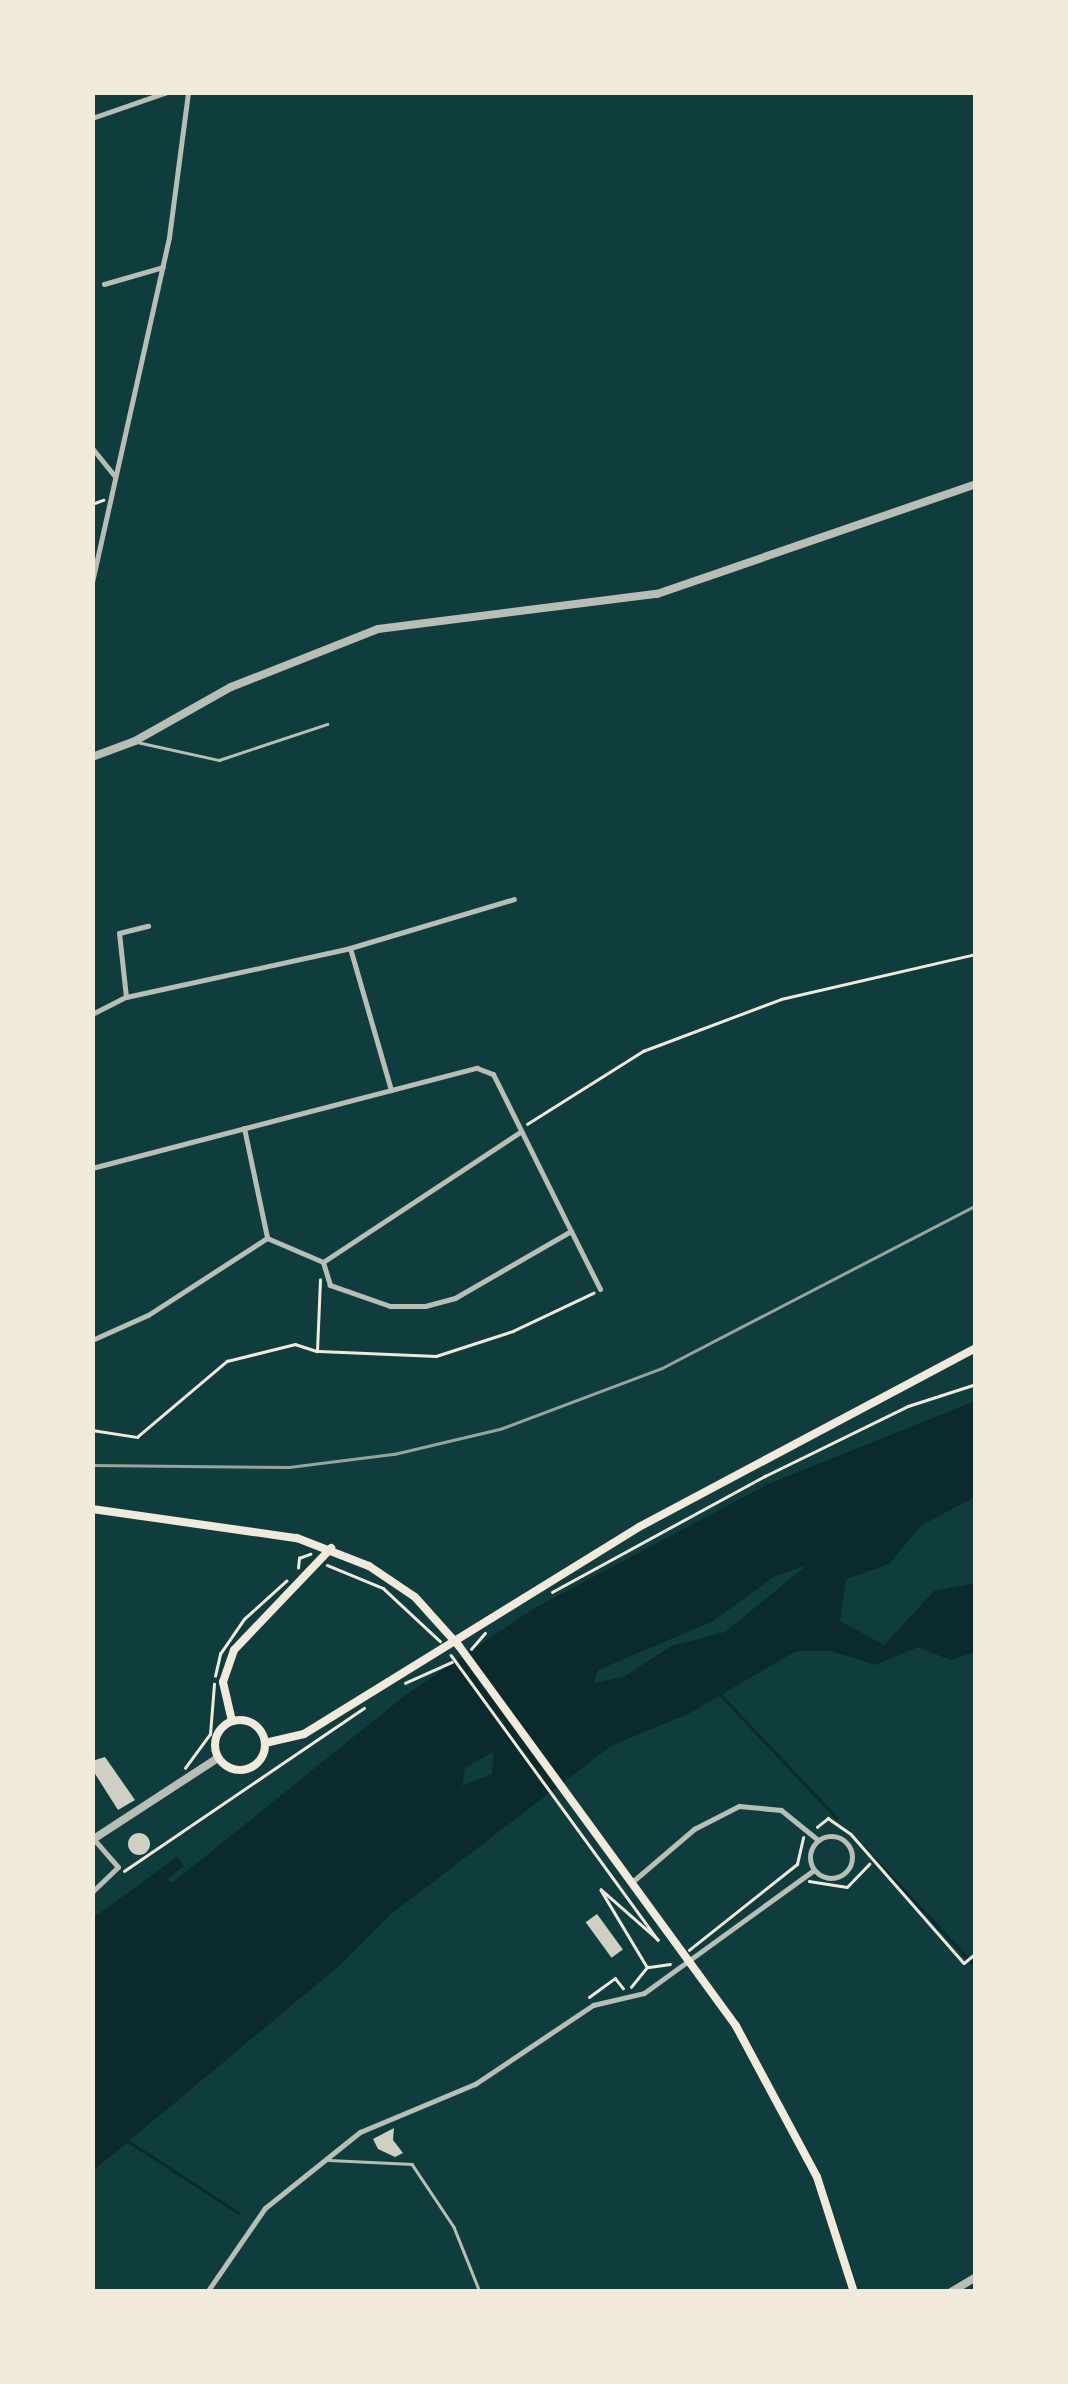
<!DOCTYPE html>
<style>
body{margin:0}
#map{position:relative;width:1068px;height:2384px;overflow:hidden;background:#0f3d3e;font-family:"PT Sans Narrow",sans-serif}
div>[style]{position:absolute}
.water>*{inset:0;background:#0a2a2b}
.stream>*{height:2.5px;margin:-1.25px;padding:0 1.25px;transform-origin:1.25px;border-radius:1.25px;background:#0a2a2b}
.building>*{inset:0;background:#cfcfc3;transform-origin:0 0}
.round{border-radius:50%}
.path>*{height:2.5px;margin:-1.25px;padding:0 1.25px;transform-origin:1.25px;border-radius:1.25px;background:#f1e9da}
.service>*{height:2.5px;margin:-1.25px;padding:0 1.25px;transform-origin:1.25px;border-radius:1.25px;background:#b8beb3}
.minor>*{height:5px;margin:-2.5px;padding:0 2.5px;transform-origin:2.5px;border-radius:2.5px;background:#b8beb3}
.minor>.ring{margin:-2.5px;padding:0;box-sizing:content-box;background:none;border:5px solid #b8beb3;border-radius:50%}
.tertiary>*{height:8px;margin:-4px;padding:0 4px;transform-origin:4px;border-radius:4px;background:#b8beb3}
.secondary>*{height:8px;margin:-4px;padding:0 4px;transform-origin:4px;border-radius:4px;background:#f1e9da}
.secondary>.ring{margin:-4px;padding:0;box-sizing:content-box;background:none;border:8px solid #f1e9da;border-radius:50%}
.rail>*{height:2.5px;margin:-1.25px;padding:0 1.25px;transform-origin:1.25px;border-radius:1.25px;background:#97a49c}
span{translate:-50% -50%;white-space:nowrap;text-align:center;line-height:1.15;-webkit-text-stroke:9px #f1e9da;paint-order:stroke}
.frame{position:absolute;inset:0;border:95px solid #f1e9da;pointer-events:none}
</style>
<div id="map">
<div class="water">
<i style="clip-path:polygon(evenodd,975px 1401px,975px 1497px,922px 1525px,889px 1564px,846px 1579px,840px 1621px,884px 1645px,934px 1591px,975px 1583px,975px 1652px,950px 1660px,918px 1647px,875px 1665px,831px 1651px,796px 1651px,690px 1713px,611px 1746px,391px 1914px,340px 1965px,93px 2171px,93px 1918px,177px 1857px,184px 1866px,167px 1879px,172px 1883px,407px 1694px,533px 1609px,768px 1484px,975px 1401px,807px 1565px,725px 1632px,671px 1646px,624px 1677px,594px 1683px,598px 1670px,713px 1621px,775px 1576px,807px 1565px,975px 1401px,494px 1751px,492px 1774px,462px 1786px,465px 1768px,494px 1751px)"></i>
</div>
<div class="stream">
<i style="left:721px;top:1695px;width:169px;rotate:46.7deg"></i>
<i style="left:863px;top:1846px;width:151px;rotate:46.9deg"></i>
<i style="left:971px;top:1961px;width:8px;rotate:50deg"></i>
<i style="left:128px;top:2141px;width:132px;rotate:33deg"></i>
</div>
<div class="building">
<i style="clip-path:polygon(105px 1757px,135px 1800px,118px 1810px,92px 1769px,92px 1761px)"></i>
<i class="round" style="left:128px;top:1833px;width:22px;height:22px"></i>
<i style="left:597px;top:1914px;width:44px;height:14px;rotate:54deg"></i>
<i style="clip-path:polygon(394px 2128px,393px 2140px,403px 2153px,395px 2157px,378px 2149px,373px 2139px)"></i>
</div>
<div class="path">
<i style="left:92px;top:504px;width:12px;rotate:-20deg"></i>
<i style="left:527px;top:1124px;width:137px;rotate:-32.2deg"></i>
<i style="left:643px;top:1051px;width:147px;rotate:-20.6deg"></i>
<i style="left:781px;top:999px;width:200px;rotate:-13deg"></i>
<i style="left:319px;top:1351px;width:117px;rotate:2.4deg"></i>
<i style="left:436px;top:1356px;width:81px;rotate:-18deg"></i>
<i style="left:513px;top:1331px;width:89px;rotate:-25.4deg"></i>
<i style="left:92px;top:1430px;width:46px;rotate:8.8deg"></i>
<i style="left:137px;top:1437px;width:118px;rotate:-40.2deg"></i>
<i style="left:227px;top:1361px;width:70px;rotate:-14deg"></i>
<i style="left:295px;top:1344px;width:23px;rotate:18deg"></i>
<i style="left:317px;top:1351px;width:71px;rotate:-87.6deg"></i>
<i style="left:327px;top:1565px;width:61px;rotate:22.3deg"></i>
<i style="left:383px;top:1588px;width:78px;rotate:42.9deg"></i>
<i style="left:298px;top:1568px;width:10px;rotate:-84deg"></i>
<i style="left:299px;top:1558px;width:12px;rotate:-20deg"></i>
<i style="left:552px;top:1592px;width:243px;rotate:-28.6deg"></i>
<i style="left:765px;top:1476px;width:159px;rotate:-26.1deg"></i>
<i style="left:908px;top:1406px;width:71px;rotate:-17.9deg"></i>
<i style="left:471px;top:1649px;width:21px;rotate:-49deg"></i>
<i style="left:451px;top:1655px;width:352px;rotate:54deg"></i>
<i style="left:658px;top:1940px;width:76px;rotate:-138.7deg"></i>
<i style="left:601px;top:1890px;width:90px;rotate:59.1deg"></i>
<i style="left:215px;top:1676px;width:23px;rotate:-77deg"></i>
<i style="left:220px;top:1654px;width:42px;rotate:-55.6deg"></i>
<i style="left:244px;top:1619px;width:57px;rotate:-42.1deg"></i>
<i style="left:405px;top:1683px;width:51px;rotate:-24.1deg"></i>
<i style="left:185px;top:1768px;width:42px;rotate:-53.7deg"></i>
<i style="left:210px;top:1734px;width:50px;rotate:-85.4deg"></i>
<i style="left:817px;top:1827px;width:14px;rotate:-39deg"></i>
<i style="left:828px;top:1818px;width:28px;rotate:35deg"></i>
<i style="left:851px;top:1834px;width:171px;rotate:48.8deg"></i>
<i style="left:964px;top:1963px;width:16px;rotate:-40deg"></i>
<i style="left:124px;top:1871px;width:290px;rotate:-34.2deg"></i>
<i style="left:809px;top:1881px;width:38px;rotate:9deg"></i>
<i style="left:847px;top:1887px;width:32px;rotate:-46deg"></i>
<i style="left:689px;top:1950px;width:138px;rotate:-38.5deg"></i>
<i style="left:797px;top:1864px;width:27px;rotate:-77deg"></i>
<i style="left:649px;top:1967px;width:21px;rotate:-8deg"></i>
<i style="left:631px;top:1987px;width:26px;rotate:-51deg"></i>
<i style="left:589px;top:1997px;width:32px;rotate:-36deg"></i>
<i style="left:615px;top:1978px;width:13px;rotate:51deg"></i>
</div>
<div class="service">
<i style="left:137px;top:742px;width:84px;rotate:12.4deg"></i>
<i style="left:219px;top:760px;width:114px;rotate:-18.4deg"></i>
<i style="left:329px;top:2160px;width:83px;rotate:2.8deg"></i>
<i style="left:412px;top:2164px;width:76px;rotate:56.3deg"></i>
<i style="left:454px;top:2227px;width:70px;rotate:68.2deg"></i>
</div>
<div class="minor">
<i style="left:92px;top:118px;width:79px;rotate:-19.1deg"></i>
<i style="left:104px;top:284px;width:61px;rotate:-16.1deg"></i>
<i style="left:92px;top:448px;width:36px;rotate:51deg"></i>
<i style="left:92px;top:582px;width:353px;rotate:-77.4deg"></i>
<i style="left:169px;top:237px;width:146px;rotate:-82.5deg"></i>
<i style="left:350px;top:948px;width:148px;rotate:73.9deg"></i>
<i style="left:126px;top:997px;width:64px;rotate:-96.2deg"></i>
<i style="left:119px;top:933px;width:30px;rotate:-14deg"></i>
<i style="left:92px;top:1014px;width:38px;rotate:-27deg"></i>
<i style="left:126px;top:997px;width:229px;rotate:-12.3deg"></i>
<i style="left:350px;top:948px;width:171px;rotate:-16.6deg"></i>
<i style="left:244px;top:1128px;width:111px;rotate:78.1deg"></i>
<i style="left:92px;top:1168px;width:398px;rotate:-14.6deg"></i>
<i style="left:477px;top:1068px;width:17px;rotate:21deg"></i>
<i style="left:493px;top:1074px;width:175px;rotate:63.6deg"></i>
<i style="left:571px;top:1231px;width:134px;rotate:150deg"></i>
<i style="left:455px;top:1298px;width:31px;rotate:165deg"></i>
<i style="left:425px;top:1306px;width:35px;rotate:180deg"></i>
<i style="left:390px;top:1306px;width:64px;rotate:-160.7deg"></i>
<i style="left:330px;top:1285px;width:24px;rotate:-107deg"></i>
<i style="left:571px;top:1231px;width:65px;rotate:63.4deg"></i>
<i style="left:323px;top:1262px;width:235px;rotate:-33.4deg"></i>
<i style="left:92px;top:1340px;width:61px;rotate:-24.1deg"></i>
<i style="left:148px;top:1315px;width:142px;rotate:-32.9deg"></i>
<i style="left:267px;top:1238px;width:61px;rotate:23.2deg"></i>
<i class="ring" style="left:810px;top:1836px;width:37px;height:37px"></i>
<i style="left:632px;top:1882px;width:82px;rotate:-40.5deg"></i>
<i style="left:694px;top:1829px;width:51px;rotate:-27.1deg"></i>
<i style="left:739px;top:1806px;width:42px;rotate:5.4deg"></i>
<i style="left:781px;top:1810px;width:48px;rotate:39deg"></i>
<i style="left:92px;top:1892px;width:36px;rotate:-44deg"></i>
<i style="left:118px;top:1867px;width:37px;rotate:-131deg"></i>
<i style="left:207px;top:2292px;width:102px;rotate:-55.4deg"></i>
<i style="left:265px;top:2208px;width:122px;rotate:-38.7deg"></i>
<i style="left:360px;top:2132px;width:125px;rotate:-22.7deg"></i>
<i style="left:475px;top:2084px;width:142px;rotate:-33.8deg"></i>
<i style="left:593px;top:2005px;width:52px;rotate:-13.2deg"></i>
<i style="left:644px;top:1993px;width:210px;rotate:-35.9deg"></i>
</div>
<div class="tertiary">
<i style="left:92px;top:757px;width:46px;rotate:-20.4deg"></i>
<i style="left:135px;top:741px;width:110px;rotate:-29.4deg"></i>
<i style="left:231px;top:687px;width:158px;rotate:-21.5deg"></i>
<i style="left:378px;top:629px;width:281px;rotate:-7.2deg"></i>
<i style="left:657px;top:594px;width:337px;rotate:-19deg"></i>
<i style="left:92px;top:1840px;width:150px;rotate:-33.1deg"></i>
<i style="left:951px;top:2292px;width:29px;rotate:-31deg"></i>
</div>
<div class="secondary">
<i style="left:92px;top:1509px;width:207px;rotate:8.1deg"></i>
<i style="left:297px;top:1538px;width:77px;rotate:21.3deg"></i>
<i style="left:369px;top:1566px;width:55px;rotate:34deg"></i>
<i style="left:415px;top:1597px;width:66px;rotate:48.1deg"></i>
<i style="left:459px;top:1646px;width:470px;rotate:53.9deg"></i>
<i style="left:736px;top:2026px;width:171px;rotate:61.8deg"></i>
<i style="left:817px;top:2177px;width:121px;rotate:72.2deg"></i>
<i class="ring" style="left:215px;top:1720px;width:42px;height:42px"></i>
<i style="left:232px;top:1721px;width:40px;rotate:-103deg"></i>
<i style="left:223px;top:1682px;width:34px;rotate:-71deg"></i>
<i style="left:234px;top:1650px;width:141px;rotate:-46.4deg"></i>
<i style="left:265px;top:1743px;width:40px;rotate:-13deg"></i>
<i style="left:304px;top:1734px;width:394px;rotate:-31.7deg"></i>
<i style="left:639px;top:1527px;width:382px;rotate:-28deg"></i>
</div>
<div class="rail">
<i style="left:92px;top:1465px;width:197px;rotate:0.6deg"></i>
<i style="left:289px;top:1467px;width:106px;rotate:-7.1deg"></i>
<i style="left:394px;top:1454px;width:109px;rotate:-13.3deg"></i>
<i style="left:500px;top:1429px;width:173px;rotate:-20.6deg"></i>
<i style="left:662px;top:1368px;width:354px;rotate:-27.4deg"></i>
</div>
<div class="frame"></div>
</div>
